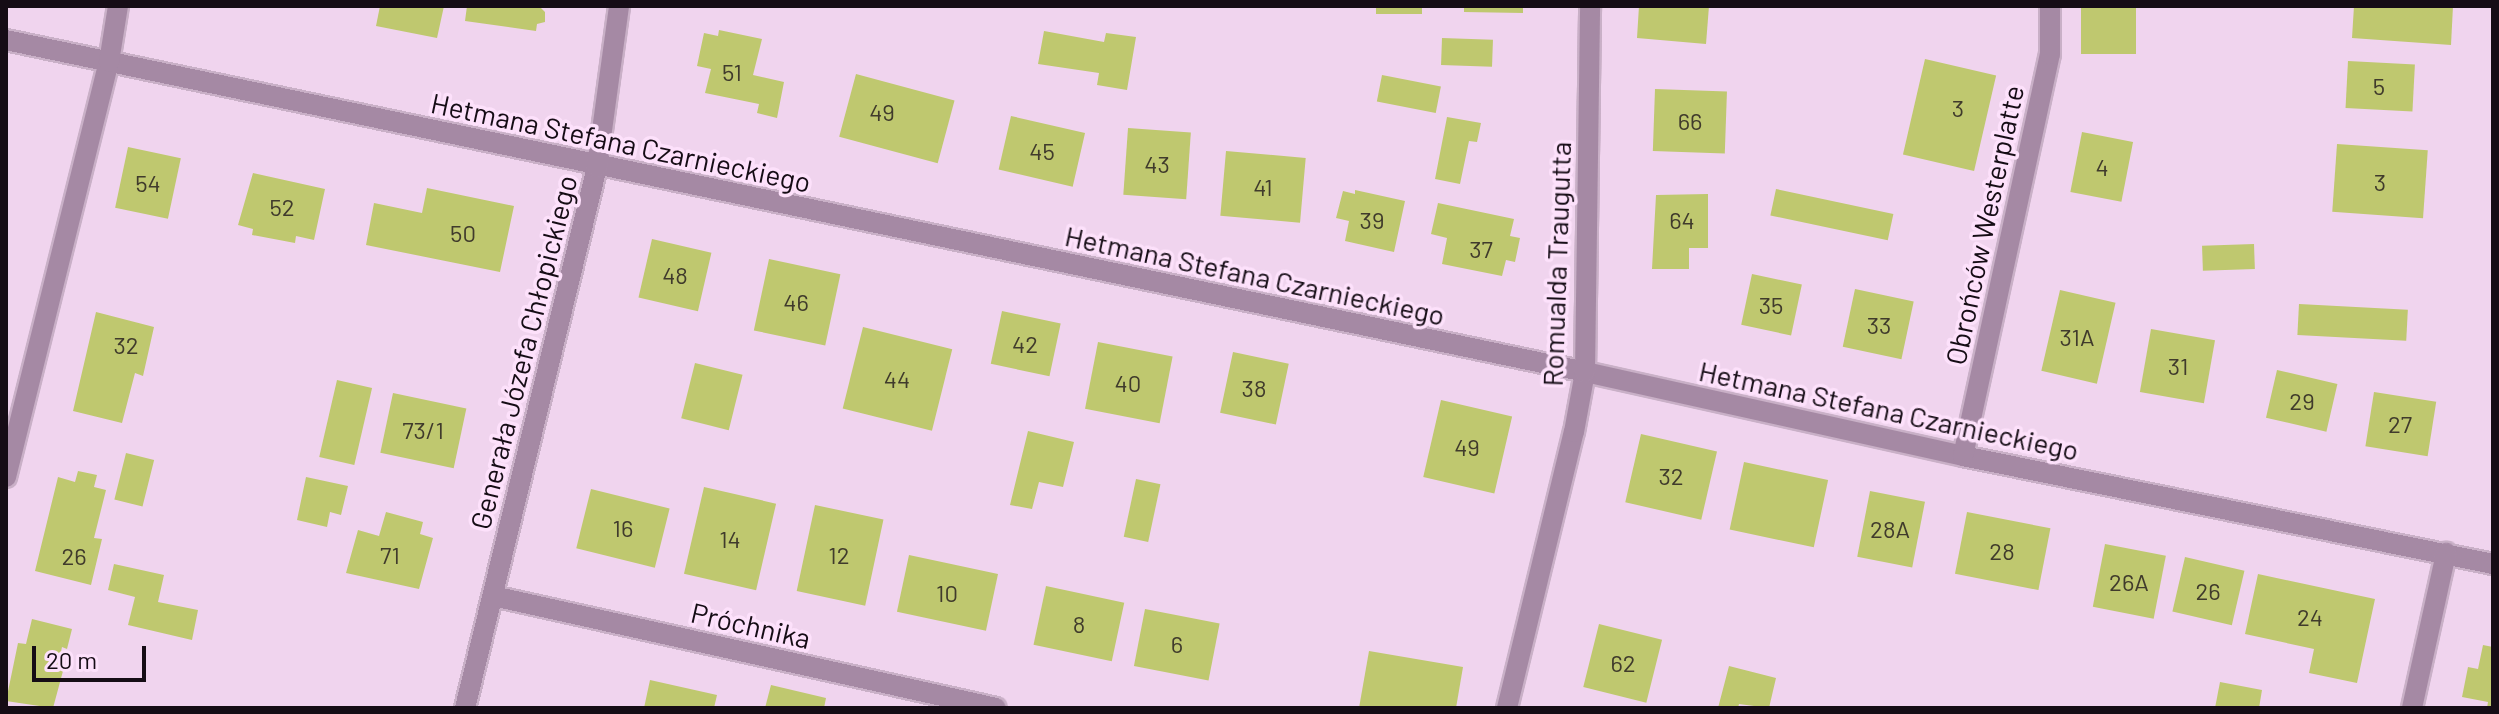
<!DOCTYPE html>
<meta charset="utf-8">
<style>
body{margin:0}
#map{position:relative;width:2499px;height:714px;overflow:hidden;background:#f0d4ee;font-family:Barlow,sans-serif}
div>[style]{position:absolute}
.building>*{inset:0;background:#bfc86f;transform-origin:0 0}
.roads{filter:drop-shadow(2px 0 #c9b0c7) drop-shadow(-2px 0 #c9b0c7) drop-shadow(0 2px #c9b0c7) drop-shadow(0 -2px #c9b0c7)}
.minor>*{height:20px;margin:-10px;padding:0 10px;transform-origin:10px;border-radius:10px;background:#a589a4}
span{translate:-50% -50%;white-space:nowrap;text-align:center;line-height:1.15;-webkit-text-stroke:7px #fde1fb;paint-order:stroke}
.number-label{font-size:24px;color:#403b2c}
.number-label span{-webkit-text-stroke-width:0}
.street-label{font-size:28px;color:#150c15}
.frame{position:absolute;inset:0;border:8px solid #150c15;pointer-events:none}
.scale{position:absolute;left:32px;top:646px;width:114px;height:36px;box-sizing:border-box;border:4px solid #150c15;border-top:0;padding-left:10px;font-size:24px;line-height:28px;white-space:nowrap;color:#150c15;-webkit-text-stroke:6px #fde1fb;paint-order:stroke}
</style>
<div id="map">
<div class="building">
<i style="clip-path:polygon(380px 6px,444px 6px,437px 38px,376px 26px)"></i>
<i style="clip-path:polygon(467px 6px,539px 6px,545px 12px,545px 22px,537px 24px,536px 31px,465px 21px)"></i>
<i style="left:1376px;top:6px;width:46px;height:8px"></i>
<i style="clip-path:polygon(1464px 6px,1523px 6px,1523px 13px,1464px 12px)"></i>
<i style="clip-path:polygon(1639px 6px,1709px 6px,1706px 44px,1637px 38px)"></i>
<i style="left:2081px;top:6px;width:55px;height:48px"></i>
<i style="clip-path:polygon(2354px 6px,2453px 6px,2451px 45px,2352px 38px)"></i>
<i style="clip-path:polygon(719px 30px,762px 39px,753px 75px,784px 82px,777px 118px,757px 113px,759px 104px,705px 93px,711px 69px,697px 66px,704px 33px,718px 36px)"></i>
<i style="clip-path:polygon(1044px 31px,1104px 42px,1106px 33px,1136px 37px,1127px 90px,1097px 85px,1099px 73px,1038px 64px)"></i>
<i style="left:1442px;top:38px;width:51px;height:27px;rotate:2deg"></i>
<i style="left:1925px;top:59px;width:73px;height:98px;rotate:13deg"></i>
<i style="left:2348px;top:61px;width:67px;height:47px;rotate:3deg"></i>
<i style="left:856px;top:74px;width:102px;height:65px;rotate:15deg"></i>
<i style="left:1382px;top:75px;width:60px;height:27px;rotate:11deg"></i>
<i style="left:1655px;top:89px;width:72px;height:62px;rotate:2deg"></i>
<i style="left:1011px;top:116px;width:76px;height:55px;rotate:13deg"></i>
<i style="clip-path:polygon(1447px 117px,1481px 123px,1477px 142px,1469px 141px,1460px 184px,1435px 179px)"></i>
<i style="left:1128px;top:128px;width:63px;height:67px;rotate:4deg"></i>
<i style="left:2082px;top:132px;width:52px;height:61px;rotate:11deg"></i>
<i style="left:2337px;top:144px;width:91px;height:68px;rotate:4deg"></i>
<i style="left:128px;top:147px;width:54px;height:62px;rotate:12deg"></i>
<i style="left:1226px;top:151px;width:80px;height:65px;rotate:5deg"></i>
<i style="clip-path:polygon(253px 173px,325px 189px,314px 240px,296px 236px,295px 243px,252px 235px,253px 229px,238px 225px)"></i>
<i style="clip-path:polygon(427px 188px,514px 206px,500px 272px,366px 245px,374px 203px,422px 213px)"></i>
<i style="left:1776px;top:189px;width:120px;height:27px;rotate:12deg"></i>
<i style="clip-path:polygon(1355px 190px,1405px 201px,1394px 252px,1345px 241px,1349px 221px,1336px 218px,1343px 191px,1355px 194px)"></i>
<i style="clip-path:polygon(1708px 194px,1708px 248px,1689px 248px,1689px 269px,1652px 269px,1656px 195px)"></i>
<i style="clip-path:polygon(1438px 203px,1514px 219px,1510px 236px,1520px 238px,1515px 262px,1506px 260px,1502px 276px,1442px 264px,1447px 238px,1431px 234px)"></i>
<i style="left:652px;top:239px;width:61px;height:60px;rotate:13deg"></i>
<i style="left:2254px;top:244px;width:25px;height:52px;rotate:88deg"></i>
<i style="left:769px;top:259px;width:73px;height:73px;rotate:12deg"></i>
<i style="left:1752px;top:274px;width:51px;height:52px;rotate:12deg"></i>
<i style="left:1855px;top:289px;width:60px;height:59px;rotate:12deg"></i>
<i style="left:2060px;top:290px;width:57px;height:83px;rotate:13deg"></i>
<i style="left:2299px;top:304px;width:109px;height:31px;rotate:3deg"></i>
<i style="left:1002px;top:311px;width:60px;height:54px;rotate:12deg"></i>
<i style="clip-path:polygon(96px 312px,154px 327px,143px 376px,135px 373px,122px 423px,73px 411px)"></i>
<i style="left:863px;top:327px;width:92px;height:84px;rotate:14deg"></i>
<i style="left:2151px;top:329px;width:65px;height:64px;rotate:10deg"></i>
<i style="left:1098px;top:342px;width:76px;height:68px;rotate:11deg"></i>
<i style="left:1233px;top:352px;width:57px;height:62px;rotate:12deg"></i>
<i style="left:695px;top:363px;width:49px;height:57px;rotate:14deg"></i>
<i style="left:2277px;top:370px;width:62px;height:49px;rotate:13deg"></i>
<i style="left:337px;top:380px;width:36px;height:79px;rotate:13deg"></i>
<i style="left:2374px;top:392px;width:63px;height:55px;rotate:9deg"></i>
<i style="left:393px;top:393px;width:75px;height:61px;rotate:12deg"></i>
<i style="left:1441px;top:400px;width:73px;height:79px;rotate:13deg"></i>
<i style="clip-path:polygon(1028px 431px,1074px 442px,1063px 487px,1039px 482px,1032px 509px,1010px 505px)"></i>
<i style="left:1641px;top:434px;width:78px;height:70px;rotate:13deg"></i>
<i style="left:126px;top:453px;width:29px;height:48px;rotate:14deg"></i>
<i style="left:1744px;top:462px;width:86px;height:69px;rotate:12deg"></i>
<i style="clip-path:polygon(78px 471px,97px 475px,94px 487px,106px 490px,94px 538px,102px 539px,91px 585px,35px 571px,58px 477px,75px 482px)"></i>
<i style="clip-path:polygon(306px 477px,348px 486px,341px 515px,330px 512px,327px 527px,297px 520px)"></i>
<i style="left:1136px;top:479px;width:25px;height:59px;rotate:12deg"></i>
<i style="left:704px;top:487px;width:74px;height:89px;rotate:13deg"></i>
<i style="left:591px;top:489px;width:81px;height:61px;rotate:14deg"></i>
<i style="left:1870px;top:491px;width:56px;height:67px;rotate:11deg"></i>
<i style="left:815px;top:505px;width:70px;height:88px;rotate:12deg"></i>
<i style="clip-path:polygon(386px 512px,423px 522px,420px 534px,433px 538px,419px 589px,346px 573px,358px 530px,379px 536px)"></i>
<i style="left:1967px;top:512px;width:85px;height:63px;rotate:11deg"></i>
<i style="left:2105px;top:544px;width:62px;height:64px;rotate:11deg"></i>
<i style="left:909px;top:555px;width:91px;height:58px;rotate:12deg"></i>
<i style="left:2185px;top:557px;width:61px;height:56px;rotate:13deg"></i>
<i style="clip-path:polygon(114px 564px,164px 575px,158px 602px,198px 610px,192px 640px,128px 625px,135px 597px,108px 590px)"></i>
<i style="clip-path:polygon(2258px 574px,2375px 599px,2357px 683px,2309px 673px,2314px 649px,2245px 634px)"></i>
<i style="left:1046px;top:586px;width:80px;height:60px;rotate:12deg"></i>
<i style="left:1145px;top:609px;width:76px;height:58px;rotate:11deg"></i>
<i style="clip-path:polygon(32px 619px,72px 629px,67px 649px,62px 647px,57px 670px,63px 671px,53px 708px,6px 701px,18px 643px,26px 644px)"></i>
<i style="left:1599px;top:624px;width:65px;height:65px;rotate:14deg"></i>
<i style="clip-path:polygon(2483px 645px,2493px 647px,2493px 708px,2487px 708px,2488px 702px,2462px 697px,2468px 667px,2478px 669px)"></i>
<i style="clip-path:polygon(1369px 651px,1463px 667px,1456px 708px,1359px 708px)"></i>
<i style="clip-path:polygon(1729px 666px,1776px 678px,1769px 708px,1739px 704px,1738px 708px,1718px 708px)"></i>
<i style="clip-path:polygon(650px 680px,717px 695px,714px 708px,644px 708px)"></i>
<i style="clip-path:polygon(2220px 682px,2262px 690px,2259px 708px,2215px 708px)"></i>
<i style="clip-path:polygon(771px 685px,826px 698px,824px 708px,765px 708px)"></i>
</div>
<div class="roads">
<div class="minor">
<i style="left:6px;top:40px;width:1614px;rotate:11.87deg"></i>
<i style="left:1585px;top:372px;width:387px;rotate:12.5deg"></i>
<i style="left:1963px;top:456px;width:541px;rotate:11.52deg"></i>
<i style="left:1963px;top:456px;width:411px;rotate:-77.8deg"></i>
<i style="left:2050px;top:54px;width:48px;rotate:-90deg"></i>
<i style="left:6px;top:477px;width:428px;rotate:-76.1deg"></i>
<i style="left:109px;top:62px;width:57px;rotate:-80.9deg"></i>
<i style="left:493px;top:596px;width:515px;rotate:12.55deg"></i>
<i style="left:465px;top:708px;width:557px;rotate:-76.29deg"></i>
<i style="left:597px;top:167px;width:162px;rotate:-82.2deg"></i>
<i style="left:1507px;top:708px;width:284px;rotate:-76.4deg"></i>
<i style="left:1574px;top:432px;width:61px;rotate:-79.6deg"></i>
<i style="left:1585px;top:372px;width:366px;rotate:-89.2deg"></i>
<i style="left:2412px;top:708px;width:159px;rotate:-77.6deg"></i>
</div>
</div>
<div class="number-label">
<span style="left:732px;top:72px">51</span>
<span style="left:2379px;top:86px">5</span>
<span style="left:1958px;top:108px">3</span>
<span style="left:882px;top:112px">49</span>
<span style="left:1690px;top:121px">66</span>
<span style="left:1042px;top:151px">45</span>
<span style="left:1157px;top:164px">43</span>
<span style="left:2102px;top:167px">4</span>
<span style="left:2380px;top:182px">3</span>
<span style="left:148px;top:183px">54</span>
<span style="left:1263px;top:187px">41</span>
<span style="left:282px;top:207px">52</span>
<span style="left:1372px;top:220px">39</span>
<span style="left:1682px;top:220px">64</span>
<span style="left:463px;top:233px">50</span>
<span style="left:1481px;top:249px">37</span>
<span style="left:675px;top:275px">48</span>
<span style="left:796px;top:302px">46</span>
<span style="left:1771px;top:305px">35</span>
<span style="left:1879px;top:325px">33</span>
<span style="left:2077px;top:337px">31A</span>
<span style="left:1025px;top:344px">42</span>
<span style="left:126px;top:345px">32</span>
<span style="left:2178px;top:366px">31</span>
<span style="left:897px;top:379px">44</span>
<span style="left:1128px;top:383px">40</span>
<span style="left:1254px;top:388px">38</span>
<span style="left:2302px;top:401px">29</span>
<span style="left:2400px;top:424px">27</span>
<span style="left:423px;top:430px">73/1</span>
<span style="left:1467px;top:447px">49</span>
<span style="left:1671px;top:476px">32</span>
<span style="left:623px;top:528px">16</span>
<span style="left:1890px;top:529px">28A</span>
<span style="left:730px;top:539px">14</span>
<span style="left:2002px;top:551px">28</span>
<span style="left:390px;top:555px">71</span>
<span style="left:839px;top:555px">12</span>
<span style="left:74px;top:556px">26</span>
<span style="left:2129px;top:582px">26A</span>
<span style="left:2208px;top:591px">26</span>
<span style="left:947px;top:593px">10</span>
<span style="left:2310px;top:617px">24</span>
<span style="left:1079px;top:624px">8</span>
<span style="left:1177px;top:644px">6</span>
<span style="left:1623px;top:663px">62</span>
</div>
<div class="street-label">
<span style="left:621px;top:142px;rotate:12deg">Hetmana Stefana Czarnieckiego</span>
<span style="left:1984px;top:225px;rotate:-78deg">Obrońców Westerplatte</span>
<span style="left:1556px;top:264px;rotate:-88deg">Romualda Traugutta</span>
<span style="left:1255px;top:275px;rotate:12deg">Hetmana Stefana Czarnieckiego</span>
<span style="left:523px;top:352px;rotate:-76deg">Generała Józefa Chłopickiego</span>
<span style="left:1889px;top:410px;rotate:12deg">Hetmana Stefana Czarnieckiego</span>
<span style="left:751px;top:625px;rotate:13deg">Próchnika</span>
</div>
<div class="frame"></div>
<div class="scale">20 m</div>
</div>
